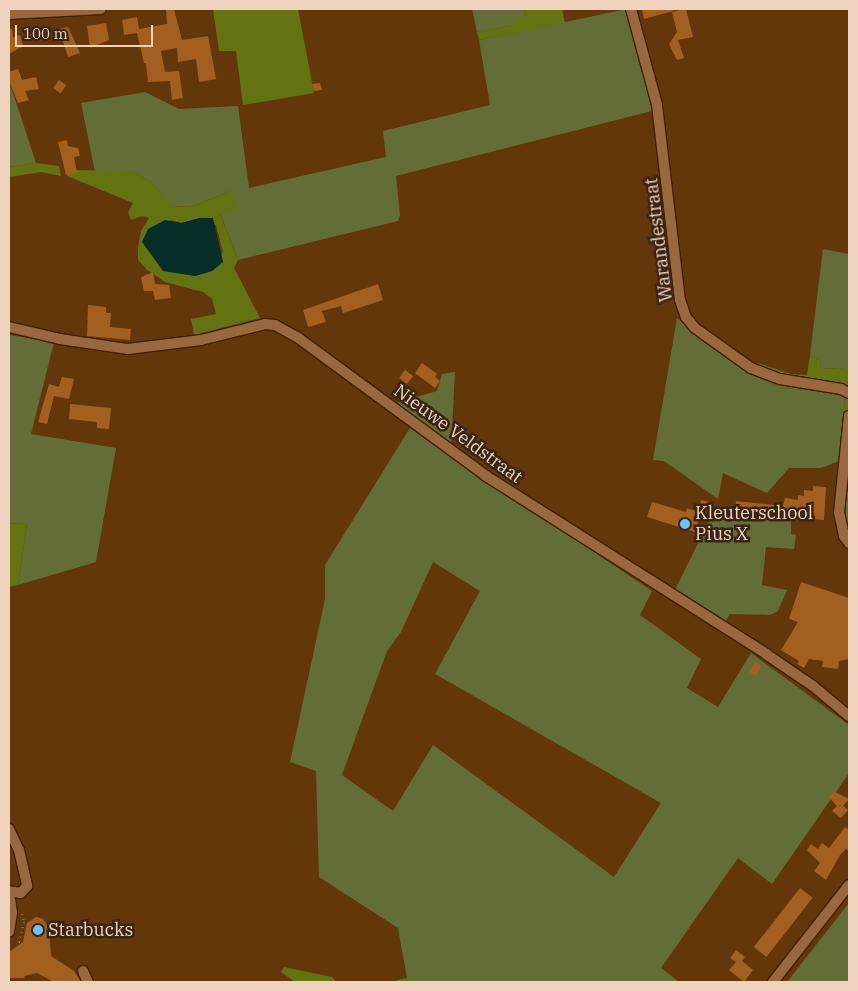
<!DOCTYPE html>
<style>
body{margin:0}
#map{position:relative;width:858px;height:991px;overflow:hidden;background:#64370a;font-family:"IBM Plex Serif",serif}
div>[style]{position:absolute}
.green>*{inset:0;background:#636e36}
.forest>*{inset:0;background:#647312}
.water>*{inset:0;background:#042e27}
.building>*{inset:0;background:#a35f1f;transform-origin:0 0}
.path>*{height:2px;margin-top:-1px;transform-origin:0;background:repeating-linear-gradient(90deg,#956e49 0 1px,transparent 0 5px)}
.roads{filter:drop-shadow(1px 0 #422000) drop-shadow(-1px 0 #422000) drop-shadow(0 1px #422000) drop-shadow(0 -1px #422000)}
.minor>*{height:10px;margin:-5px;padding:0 5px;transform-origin:5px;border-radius:5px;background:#99683f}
.dots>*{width:14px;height:14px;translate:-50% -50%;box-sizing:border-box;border:2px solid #3a2514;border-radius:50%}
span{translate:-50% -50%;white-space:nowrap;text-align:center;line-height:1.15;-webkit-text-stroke:5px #3a2514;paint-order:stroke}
.street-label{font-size:18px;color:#efd3be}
.poi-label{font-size:18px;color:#efd3be}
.left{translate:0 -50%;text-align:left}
.frame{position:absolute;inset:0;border:10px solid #efd3be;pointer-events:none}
.scale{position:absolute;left:15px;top:25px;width:138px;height:22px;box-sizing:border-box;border:2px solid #efd3be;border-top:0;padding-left:6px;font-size:15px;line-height:18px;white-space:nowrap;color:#efd3be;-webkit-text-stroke:4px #3a2514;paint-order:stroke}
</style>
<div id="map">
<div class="green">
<i style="clip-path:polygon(472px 9px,524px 9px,526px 17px,516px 25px,477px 32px)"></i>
<i style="clip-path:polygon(627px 9px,652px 111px,396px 176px,400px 215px,398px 221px,238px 260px,220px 213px,231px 191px,193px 206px,172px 207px,151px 182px,132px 171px,95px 172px,81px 103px,145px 92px,179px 109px,238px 106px,249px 188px,386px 157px,383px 131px,490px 105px,479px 40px)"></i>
<i style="clip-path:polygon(9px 83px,15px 99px,36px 163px,9px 167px)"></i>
<i style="clip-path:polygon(823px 249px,849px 254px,849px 373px,841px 368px,820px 369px,821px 361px,810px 355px)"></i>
<i style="clip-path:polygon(677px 318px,749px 373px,780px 388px,836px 392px,845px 398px,839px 461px,821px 468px,789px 468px,767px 493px,723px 473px,718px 499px,664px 461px,653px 460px)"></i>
<i style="clip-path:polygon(9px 335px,54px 342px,31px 434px,116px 448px,96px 562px,18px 585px,27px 524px,9px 523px)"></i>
<i style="clip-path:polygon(455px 372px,451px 447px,397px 406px,399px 402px,437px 391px,442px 374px)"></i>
<i style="clip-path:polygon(evenodd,410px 428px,652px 591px,640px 615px,701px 659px,687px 688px,718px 707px,751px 653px,849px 725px,849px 773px,772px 884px,738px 858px,661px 968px,679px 982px,390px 982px,407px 978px,398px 928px,319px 877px,316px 771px,290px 762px,325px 599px,325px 565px,410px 428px,433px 562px,480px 591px,435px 674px,661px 803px,614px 877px,433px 745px,393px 811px,342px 775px,387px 651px,401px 632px,433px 562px)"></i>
<i style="clip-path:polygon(849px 470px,849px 537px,845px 512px)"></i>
<i style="clip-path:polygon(713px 513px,791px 520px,791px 534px,796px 535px,794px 549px,766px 547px,762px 585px,787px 590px,778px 611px,770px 615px,730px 614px,725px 622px,674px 592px)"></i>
<i style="clip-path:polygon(849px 903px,849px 982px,787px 982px)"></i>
</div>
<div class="forest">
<i style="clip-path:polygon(213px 9px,298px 9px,314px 93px,243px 105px,236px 51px,219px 51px)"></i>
<i style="clip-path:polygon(524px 9px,562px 9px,565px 23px,479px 40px,477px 32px,515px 25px,514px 19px,526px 17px)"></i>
<i style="clip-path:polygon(36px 163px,59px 166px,61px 176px,41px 172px,9px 177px,9px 167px)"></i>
<i style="clip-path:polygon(evenodd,71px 170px,132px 171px,151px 182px,173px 207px,193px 206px,231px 191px,237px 208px,220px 214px,238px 260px,234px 268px,260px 318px,194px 335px,191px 319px,216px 314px,212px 299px,203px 292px,165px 282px,146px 269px,138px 260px,138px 248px,141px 231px,149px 218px,142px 216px,131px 220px,128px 212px,133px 203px,67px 176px,71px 170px,200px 218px,216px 225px,223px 252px,212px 271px,195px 276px,163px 270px,155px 259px,171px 220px,181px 223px,200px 218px)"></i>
<i style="clip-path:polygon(810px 355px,821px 361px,820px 369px,841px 368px,849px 373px,849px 461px,839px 457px,845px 398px,836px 392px,780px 388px,749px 373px,758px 363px,791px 374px,807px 375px)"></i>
<i style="clip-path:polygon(9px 523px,27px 524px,18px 585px,9px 587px)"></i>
<i style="clip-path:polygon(284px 967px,332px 977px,336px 982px,295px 982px,281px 972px)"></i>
</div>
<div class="water">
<i style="clip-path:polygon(200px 218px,213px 218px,223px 262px,212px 271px,195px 276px,163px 271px,142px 242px,148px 229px,165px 220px,181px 223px)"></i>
</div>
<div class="building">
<i style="clip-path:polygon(174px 9px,182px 40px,208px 36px,216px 79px,199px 82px,196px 59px,178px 62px,177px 48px,161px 51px,165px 72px,179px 71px,183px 98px,172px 100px,170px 81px,148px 82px,146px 63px,144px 63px,137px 33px,124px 35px,122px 20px,137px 17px,139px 29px,167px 24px,166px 10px)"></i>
<i style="clip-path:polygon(648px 9px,673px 9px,673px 11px,644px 19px,642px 10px)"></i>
<i style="clip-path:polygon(686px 9px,693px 37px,678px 40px,684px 58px,677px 60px,669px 44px,677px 32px,672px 12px)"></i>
<i style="clip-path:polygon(106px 23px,109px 40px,90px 48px,87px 26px)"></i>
<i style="clip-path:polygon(68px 27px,80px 53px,68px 57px,59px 29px)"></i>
<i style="clip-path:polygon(9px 29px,12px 29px,13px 37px,20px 35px,23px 46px,9px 54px)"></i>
<i style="clip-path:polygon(18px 69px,22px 80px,36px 77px,39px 89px,25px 91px,29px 100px,18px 103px,9px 81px,9px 72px)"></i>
<i style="left:59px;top:80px;width:9px;height:10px;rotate:36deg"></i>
<i style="clip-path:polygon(320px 83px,322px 90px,314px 91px,312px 84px)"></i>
<i style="clip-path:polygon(67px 140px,68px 146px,78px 148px,80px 156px,74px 157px,77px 173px,66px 175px,58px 142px)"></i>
<i style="clip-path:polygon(153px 272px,155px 284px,169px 285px,171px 298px,155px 300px,153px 291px,144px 291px,141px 277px)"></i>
<i style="clip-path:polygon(378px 284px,383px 300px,343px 313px,341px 306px,322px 311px,326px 322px,308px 327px,303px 310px)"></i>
<i style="clip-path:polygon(88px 305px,106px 307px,106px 313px,111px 313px,110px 327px,131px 329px,130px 340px,87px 336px)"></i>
<i style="clip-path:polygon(422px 363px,437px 374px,435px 377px,440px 381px,435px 388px,415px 373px)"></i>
<i style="left:405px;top:370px;width:10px;height:10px;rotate:37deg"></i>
<i style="clip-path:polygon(62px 377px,74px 379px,69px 399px,54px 396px,47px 424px,38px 422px,49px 384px,59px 387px)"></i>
<i style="clip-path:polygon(70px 404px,111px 408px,109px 429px,97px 428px,97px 422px,69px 419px)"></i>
<i style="clip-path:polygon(813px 486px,826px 487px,824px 520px,735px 512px,736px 501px,783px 506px,785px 498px,798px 500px,798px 495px,804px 496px,804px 490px,813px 491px)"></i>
<i style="clip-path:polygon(701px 500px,709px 502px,707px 510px,699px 507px)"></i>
<i style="clip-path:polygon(652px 502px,686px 512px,687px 508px,701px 513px,695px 532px,647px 517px)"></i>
<i style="clip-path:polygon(801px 582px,849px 598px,849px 659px,839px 661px,838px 669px,822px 667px,823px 661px,809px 659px,804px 668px,797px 664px,799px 661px,781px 650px,798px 622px,789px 619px)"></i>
<i style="clip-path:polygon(755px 662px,762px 666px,755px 676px,749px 672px)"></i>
<i style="clip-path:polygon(833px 791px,849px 799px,843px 806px,848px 810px,841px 818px,832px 811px,837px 806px,829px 797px)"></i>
<i style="clip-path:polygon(845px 827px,849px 830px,849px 851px,846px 849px,840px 855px,826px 880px,814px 871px,820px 863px,807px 850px,811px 844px,818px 849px,822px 843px,829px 848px)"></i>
<i style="left:800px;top:888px;width:16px;height:75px;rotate:38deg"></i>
<i style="clip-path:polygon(36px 917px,43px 919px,49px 928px,51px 956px,74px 971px,81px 982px,54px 982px,37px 973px,24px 976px,25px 978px,9px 978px,9px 952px,23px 942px,27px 923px)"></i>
<i style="clip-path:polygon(736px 950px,745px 957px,742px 961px,753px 970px,744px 982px,729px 970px,736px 962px,730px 958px)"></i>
</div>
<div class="path">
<i style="left:22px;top:914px;width:8px;rotate:76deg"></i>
<i style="left:24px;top:922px;width:21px;rotate:104deg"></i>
<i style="left:19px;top:942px;width:4px;rotate:14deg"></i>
</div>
<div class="roads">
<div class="minor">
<i style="left:631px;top:9px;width:99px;rotate:74.8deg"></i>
<i style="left:657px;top:105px;width:196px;rotate:83.3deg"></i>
<i style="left:680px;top:300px;width:18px;rotate:71deg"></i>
<i style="left:686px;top:317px;width:14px;rotate:51deg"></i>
<i style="left:695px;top:328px;width:69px;rotate:35.5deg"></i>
<i style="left:751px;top:368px;width:31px;rotate:21deg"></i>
<i style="left:780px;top:379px;width:62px;rotate:9.3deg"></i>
<i style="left:841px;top:389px;width:9px;rotate:27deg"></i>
<i style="left:9px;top:14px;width:92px;rotate:-3.1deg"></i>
<i style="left:9px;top:327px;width:52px;rotate:13.2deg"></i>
<i style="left:60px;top:339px;width:69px;rotate:8.4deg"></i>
<i style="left:128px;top:349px;width:74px;rotate:-7deg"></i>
<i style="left:201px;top:340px;width:66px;rotate:-14deg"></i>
<i style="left:265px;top:324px;width:10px;rotate:6deg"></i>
<i style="left:275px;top:325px;width:25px;rotate:29deg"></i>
<i style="left:297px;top:337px;width:235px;rotate:36.3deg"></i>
<i style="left:486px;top:476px;width:332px;rotate:32.4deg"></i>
<i style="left:766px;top:654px;width:57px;rotate:34.2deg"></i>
<i style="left:813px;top:686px;width:47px;rotate:39.8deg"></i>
<i style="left:849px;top:416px;width:97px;rotate:95.9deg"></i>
<i style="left:839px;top:512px;width:25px;rotate:78deg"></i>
<i style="left:844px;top:536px;width:9px;rotate:54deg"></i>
<i style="left:9px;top:829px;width:23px;rotate:65deg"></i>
<i style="left:19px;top:850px;width:37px;rotate:77deg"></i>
<i style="left:27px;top:886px;width:9px;rotate:131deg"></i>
<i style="left:21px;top:893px;width:12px;rotate:-171deg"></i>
<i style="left:9px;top:892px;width:21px;rotate:82deg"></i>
<i style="left:12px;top:913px;width:19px;rotate:99deg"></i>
<i style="left:83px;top:971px;width:12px;rotate:66deg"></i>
<i style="left:773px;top:982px;width:123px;rotate:-51.9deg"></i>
</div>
</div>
<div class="dots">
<i style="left:685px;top:524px;background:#71c1f5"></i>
<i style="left:38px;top:930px;background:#71c1f5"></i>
</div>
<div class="street-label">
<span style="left:659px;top:240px;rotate:-97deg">Warandestraat</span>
<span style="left:458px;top:434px;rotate:36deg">Nieuwe Veldstraat</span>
</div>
<div class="poi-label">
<span class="left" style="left:695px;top:524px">Kleuterschool<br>Pius X</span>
<span class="left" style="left:48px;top:930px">Starbucks</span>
</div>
<div class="frame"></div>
<div class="scale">100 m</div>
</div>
